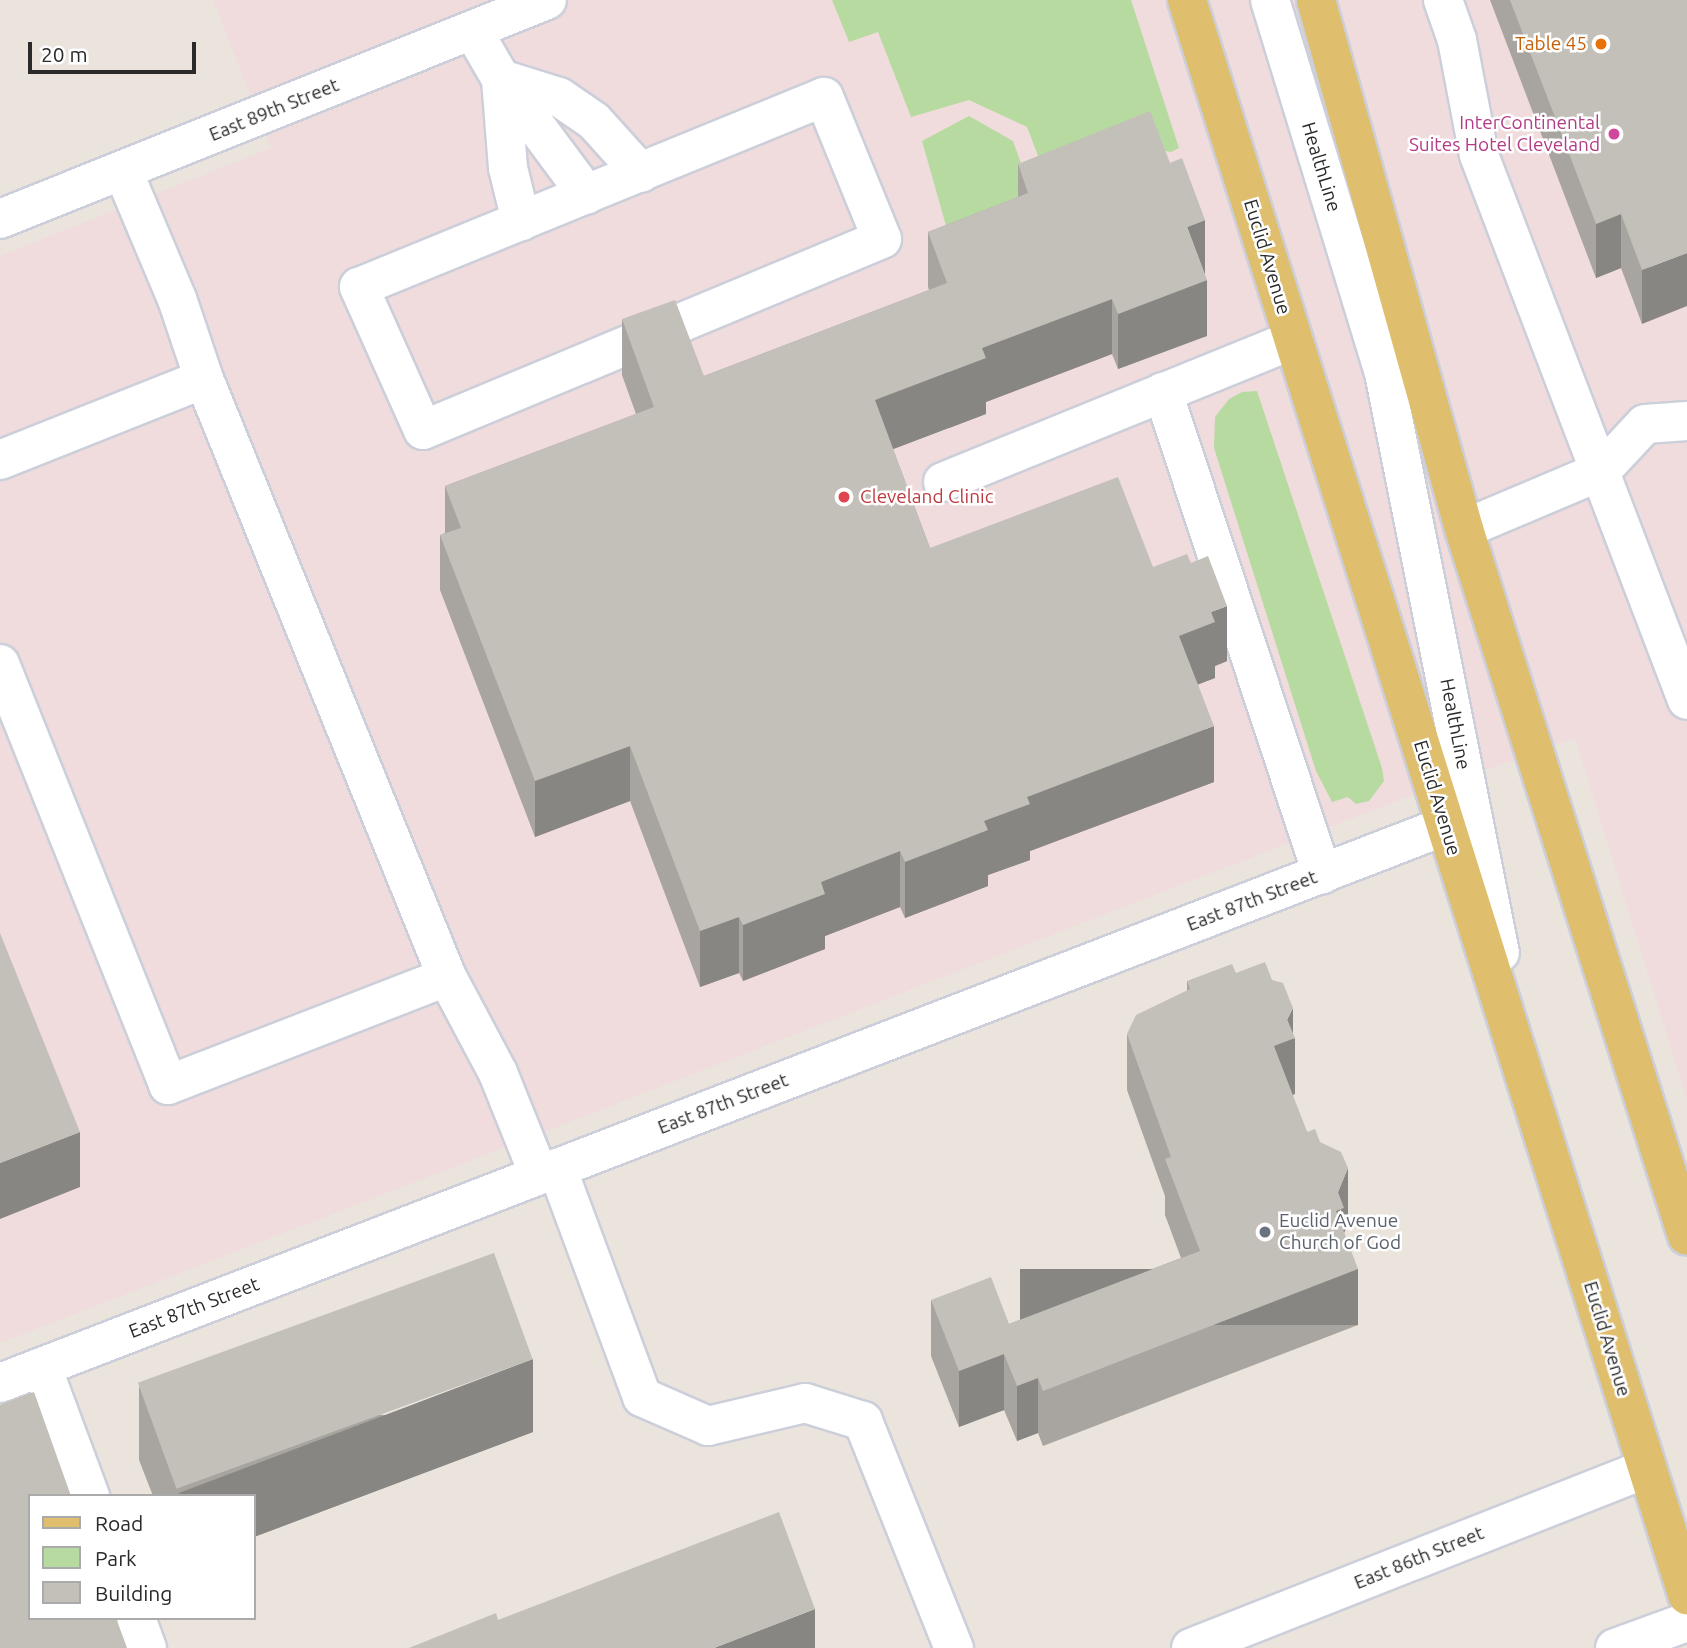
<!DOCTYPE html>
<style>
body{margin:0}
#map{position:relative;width:1687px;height:1648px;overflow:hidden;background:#eae4dd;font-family:Ubuntu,sans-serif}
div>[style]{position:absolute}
.medical>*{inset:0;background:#f0dcdd}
.green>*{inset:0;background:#b7daa0}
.roads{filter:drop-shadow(2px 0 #cccfd9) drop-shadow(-2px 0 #cccfd9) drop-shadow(0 2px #cccfd9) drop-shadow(0 -2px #cccfd9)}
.minor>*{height:38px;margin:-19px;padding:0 19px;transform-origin:19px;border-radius:19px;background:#fff}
.major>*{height:38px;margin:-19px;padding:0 19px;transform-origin:19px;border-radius:19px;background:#dfbf6d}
.wall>*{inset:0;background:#a8a49f}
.shaded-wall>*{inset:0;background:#888682;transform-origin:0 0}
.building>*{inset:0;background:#c3bfb9;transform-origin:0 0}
.dots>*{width:19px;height:19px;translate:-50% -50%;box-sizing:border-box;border:4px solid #fff;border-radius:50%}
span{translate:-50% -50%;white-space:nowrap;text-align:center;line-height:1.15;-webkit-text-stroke:5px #fff;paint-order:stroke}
.food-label{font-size:19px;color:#c56008}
.right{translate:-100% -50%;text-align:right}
.street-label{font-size:19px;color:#2a2a2a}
.hotel-label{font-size:19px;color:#b23c85}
.health-label{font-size:19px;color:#be3a42}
.left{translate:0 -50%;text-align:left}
.worship-label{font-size:19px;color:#5b616d}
.legend{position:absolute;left:28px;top:1494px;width:228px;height:126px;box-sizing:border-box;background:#fff;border:2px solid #aaa;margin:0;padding:9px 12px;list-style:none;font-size:21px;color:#2a2a2a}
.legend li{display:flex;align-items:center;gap:14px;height:35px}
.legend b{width:35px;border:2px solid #aaa}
.scale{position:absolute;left:28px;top:42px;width:168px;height:32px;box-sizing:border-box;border:4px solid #2a2a2a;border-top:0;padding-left:9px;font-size:21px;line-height:24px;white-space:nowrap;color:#2a2a2a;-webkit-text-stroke:5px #fff;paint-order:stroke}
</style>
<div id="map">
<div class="medical">
<i style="clip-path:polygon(213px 0,1687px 0,1687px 1100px,1575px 738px,1397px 801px,0 1343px,0 256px,271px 148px)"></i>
</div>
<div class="green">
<i style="clip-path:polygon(832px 0,1131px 0,1179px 148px,1171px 152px,1135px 145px,1047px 179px,1027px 127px,969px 100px,911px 117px,878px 32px,849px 42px)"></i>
<i style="clip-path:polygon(969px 116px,1013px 141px,1032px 194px,960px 275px,922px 141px)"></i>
<i style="clip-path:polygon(1257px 391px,1382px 768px,1384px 781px,1369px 801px,1356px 804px,1348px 797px,1332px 802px,1316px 771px,1214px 448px,1215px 417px,1229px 399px,1242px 392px)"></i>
</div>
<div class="roads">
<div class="minor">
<i style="left:1270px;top:0;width:390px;rotate:73deg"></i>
<i style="left:1384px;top:373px;width:591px;rotate:78.69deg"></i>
<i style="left:1443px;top:0;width:42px;rotate:70.7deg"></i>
<i style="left:1457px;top:40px;width:117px;rotate:79.2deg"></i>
<i style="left:1479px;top:155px;width:583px;rotate:69.11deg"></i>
<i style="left:473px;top:31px;width:56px;rotate:59.7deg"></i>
<i style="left:501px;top:79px;width:144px;rotate:53.4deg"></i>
<i style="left:501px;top:79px;width:61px;rotate:17.2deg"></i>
<i style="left:559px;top:97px;width:42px;rotate:34.4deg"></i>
<i style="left:594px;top:121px;width:70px;rotate:47.9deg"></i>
<i style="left:501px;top:79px;width:89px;rotate:85.5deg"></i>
<i style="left:508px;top:168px;width:55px;rotate:76.2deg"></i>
<i style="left:824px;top:97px;width:153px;rotate:67.8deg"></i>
<i style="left:882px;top:239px;width:497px;rotate:157.4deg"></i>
<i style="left:423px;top:430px;width:157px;rotate:-114.1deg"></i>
<i style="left:359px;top:287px;width:502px;rotate:-22.23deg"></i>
<i style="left:0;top:219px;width:589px;rotate:-21.82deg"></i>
<i style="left:204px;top:379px;width:645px;rotate:67.89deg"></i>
<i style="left:1163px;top:392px;width:508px;rotate:71.74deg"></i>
<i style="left:0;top:460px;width:219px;rotate:-21.7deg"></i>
<i style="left:204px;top:379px;width:84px;rotate:-108.6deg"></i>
<i style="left:177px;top:299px;width:139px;rotate:-112.9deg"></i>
<i style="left:943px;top:482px;width:378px;rotate:-22.1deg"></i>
<i style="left:1464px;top:529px;width:149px;rotate:-22.9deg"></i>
<i style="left:1601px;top:471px;width:64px;rotate:-46.9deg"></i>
<i style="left:1645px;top:424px;width:42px;rotate:-4.1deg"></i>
<i style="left:0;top:664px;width:453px;rotate:68.2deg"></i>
<i style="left:168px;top:1085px;width:299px;rotate:-21.2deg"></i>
<i style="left:447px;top:977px;width:109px;rotate:62deg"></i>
<i style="left:498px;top:1073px;width:110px;rotate:68.1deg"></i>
<i style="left:557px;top:1168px;width:244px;rotate:69.6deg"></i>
<i style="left:642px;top:1397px;width:72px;rotate:23.7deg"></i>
<i style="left:708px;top:1426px;width:100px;rotate:-13.3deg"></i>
<i style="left:805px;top:1403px;width:61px;rotate:17.2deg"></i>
<i style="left:863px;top:1421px;width:245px;rotate:68.2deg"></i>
<i style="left:42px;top:1367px;width:138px;rotate:69.6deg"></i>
<i style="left:0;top:1383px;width:1549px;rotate:-21.08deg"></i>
<i style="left:136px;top:1618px;width:32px;rotate:70deg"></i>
<i style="left:1191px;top:1648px;width:490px;rotate:-21.5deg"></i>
<i style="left:1615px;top:1648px;width:77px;rotate:-19.9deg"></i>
</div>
<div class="major">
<i style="left:1187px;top:0;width:1672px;rotate:72.59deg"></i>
<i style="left:1316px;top:0;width:549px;rotate:74.37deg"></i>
<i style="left:1464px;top:529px;width:741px;rotate:72.49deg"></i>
</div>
</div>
<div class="wall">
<i style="clip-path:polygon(1490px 0,1687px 0,1642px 324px,1621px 268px,1596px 278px)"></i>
<i style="clip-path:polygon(1018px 164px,1205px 275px,1207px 336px,1118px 369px,1112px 354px,986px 402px,986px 414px,893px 449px,930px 548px,1153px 567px,1227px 661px,1215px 666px,1215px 678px,1198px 684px,1214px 782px,1030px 851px,1030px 860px,988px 875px,988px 886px,905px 918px,900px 907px,825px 936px,825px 949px,743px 981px,739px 973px,700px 987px,630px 801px,535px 837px,440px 590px,440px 535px,445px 533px,445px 486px,636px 414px,622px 375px,622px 319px,704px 376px,929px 290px,928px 287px,928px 232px,1018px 197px)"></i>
<i style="clip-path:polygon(1236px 973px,1293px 1034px,1295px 1094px,1292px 1095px,1307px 1132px,1348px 1224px,1344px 1232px,1358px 1325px,1043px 1446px,1038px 1433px,1017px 1441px,1004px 1410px,959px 1427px,931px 1356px,931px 1300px,1009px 1324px,1181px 1258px,1165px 1215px,1165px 1196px,1127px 1090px,1127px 1034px,1187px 991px,1187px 981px)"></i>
<i style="clip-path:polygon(139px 1387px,533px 1432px,254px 1537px,254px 1496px,153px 1496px,139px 1460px)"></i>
</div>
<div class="shaded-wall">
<i style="clip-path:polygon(1621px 214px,1621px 268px,1596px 278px,1596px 224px)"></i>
<i style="clip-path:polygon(1205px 220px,1205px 275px,1187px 227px)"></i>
<i style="clip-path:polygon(1687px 253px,1687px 306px,1642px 324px,1642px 270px)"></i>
<i style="clip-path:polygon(1207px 280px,1207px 336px,1118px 369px,1118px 314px)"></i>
<i style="clip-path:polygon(1112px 299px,1112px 354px,986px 402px,986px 414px,875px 456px,875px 400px,982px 348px)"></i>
<i style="clip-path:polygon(1227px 606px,1227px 661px,1215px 666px,1215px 678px,1179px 692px,1179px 636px,1211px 612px)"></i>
<i style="clip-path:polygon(1214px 726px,1214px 782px,1030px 851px,1030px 860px,988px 875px,988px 886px,905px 918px,905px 862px,984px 821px,1027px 797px)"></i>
<i style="clip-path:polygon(630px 746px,630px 801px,535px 837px,535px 781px)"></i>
<i style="clip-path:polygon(900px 851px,900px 907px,825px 936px,825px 949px,743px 981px,743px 925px,821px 882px)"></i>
<i style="clip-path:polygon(739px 917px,739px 973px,700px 987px,700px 931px)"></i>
<i style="clip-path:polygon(1293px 1008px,1293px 1039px,1295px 1038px,1295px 1094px,1274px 1102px,1274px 1046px)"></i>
<i style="clip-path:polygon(80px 1132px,80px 1187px,0 1219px,0 1163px)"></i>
<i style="clip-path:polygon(1348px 1168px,1348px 1224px,1344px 1233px,1336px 1211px,1338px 1192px)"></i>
<i style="left:1358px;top:1269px;width:56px;height:338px;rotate:90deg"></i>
<i style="clip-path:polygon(1004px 1354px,1004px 1410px,959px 1427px,959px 1371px)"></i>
<i style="clip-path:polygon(533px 1359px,533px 1432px,254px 1537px,254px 1496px,179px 1496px,179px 1493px)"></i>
<i style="clip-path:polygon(1038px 1378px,1038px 1433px,1017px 1441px,1017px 1386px)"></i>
<i style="clip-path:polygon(815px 1609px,815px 1648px,714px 1648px)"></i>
</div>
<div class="building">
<i style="clip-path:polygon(1510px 0,1687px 0,1687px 253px,1642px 270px,1621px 214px,1596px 224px)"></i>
<i style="clip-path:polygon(1150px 111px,1170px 163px,1182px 158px,1205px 220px,1187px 227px,1207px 280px,1118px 314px,1112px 299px,982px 348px,986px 358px,875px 400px,930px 548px,1118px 477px,1153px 567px,1187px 554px,1191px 563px,1208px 556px,1227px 606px,1211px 612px,1215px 622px,1179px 636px,1214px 726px,1027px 797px,1030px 804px,984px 821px,988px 830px,905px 862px,900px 851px,821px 882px,825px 894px,743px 925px,739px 917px,700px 931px,630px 746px,535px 781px,440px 535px,461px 528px,445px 486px,654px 407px,622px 319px,675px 300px,704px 376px,947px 283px,928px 232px,1028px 193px,1018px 164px)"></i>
<i style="clip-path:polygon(0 933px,80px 1132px,0 1163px)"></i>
<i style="clip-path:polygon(1265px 962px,1272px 980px,1283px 983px,1293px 1008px,1287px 1019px,1295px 1038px,1274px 1046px,1307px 1132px,1315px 1129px,1320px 1142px,1341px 1152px,1348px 1168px,1338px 1192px,1344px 1208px,1336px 1211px,1358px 1269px,1043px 1391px,1038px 1378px,1017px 1386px,1004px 1354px,959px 1371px,931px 1300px,991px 1277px,1009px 1324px,1200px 1251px,1165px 1159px,1171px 1157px,1127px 1034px,1136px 1015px,1190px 989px,1187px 981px,1232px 964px,1236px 973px)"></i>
<i style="left:494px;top:1253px;width:113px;height:379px;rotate:70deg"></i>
<i style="clip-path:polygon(34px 1392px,71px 1496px,30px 1496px,30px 1618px,116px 1618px,127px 1648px,0 1648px,0 1405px)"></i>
<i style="clip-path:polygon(779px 1512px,815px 1609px,714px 1648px,409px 1648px,496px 1613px,498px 1620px)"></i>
</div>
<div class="dots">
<i style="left:1601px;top:44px;background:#e8710a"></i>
<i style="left:1614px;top:134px;background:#d1479c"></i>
<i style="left:844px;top:497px;background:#e0444e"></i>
<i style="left:1265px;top:1232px;background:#6b7280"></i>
</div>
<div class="food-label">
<span class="right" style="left:1587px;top:44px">Table 45</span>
</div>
<div class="street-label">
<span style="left:274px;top:110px;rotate:-22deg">East 89th Street</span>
<span style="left:1321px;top:167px;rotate:73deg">HealthLine</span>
<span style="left:1267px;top:257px;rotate:73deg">Euclid Avenue</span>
<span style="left:1455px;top:724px;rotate:79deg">HealthLine</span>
<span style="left:1437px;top:798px;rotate:73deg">Euclid Avenue</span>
<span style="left:1252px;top:901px;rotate:-21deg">East 87th Street</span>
<span style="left:723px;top:1104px;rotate:-21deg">East 87th Street</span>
<span style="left:194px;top:1308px;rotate:-21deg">East 87th Street</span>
<span style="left:1607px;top:1339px;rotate:73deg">Euclid Avenue</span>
<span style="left:1419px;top:1558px;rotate:-22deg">East 86th Street</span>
</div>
<div class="hotel-label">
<span class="right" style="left:1600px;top:134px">InterContinental<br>Suites Hotel Cleveland</span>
</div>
<div class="health-label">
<span class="left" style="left:860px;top:497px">Cleveland Clinic</span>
</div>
<div class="worship-label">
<span class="left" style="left:1279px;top:1232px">Euclid Avenue<br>Church of God</span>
</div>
<ul class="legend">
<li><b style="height:9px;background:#dfbf6d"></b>Road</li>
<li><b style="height:19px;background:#b7daa0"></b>Park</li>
<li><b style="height:19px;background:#c3bfb9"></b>Building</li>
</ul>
<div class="scale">20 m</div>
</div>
